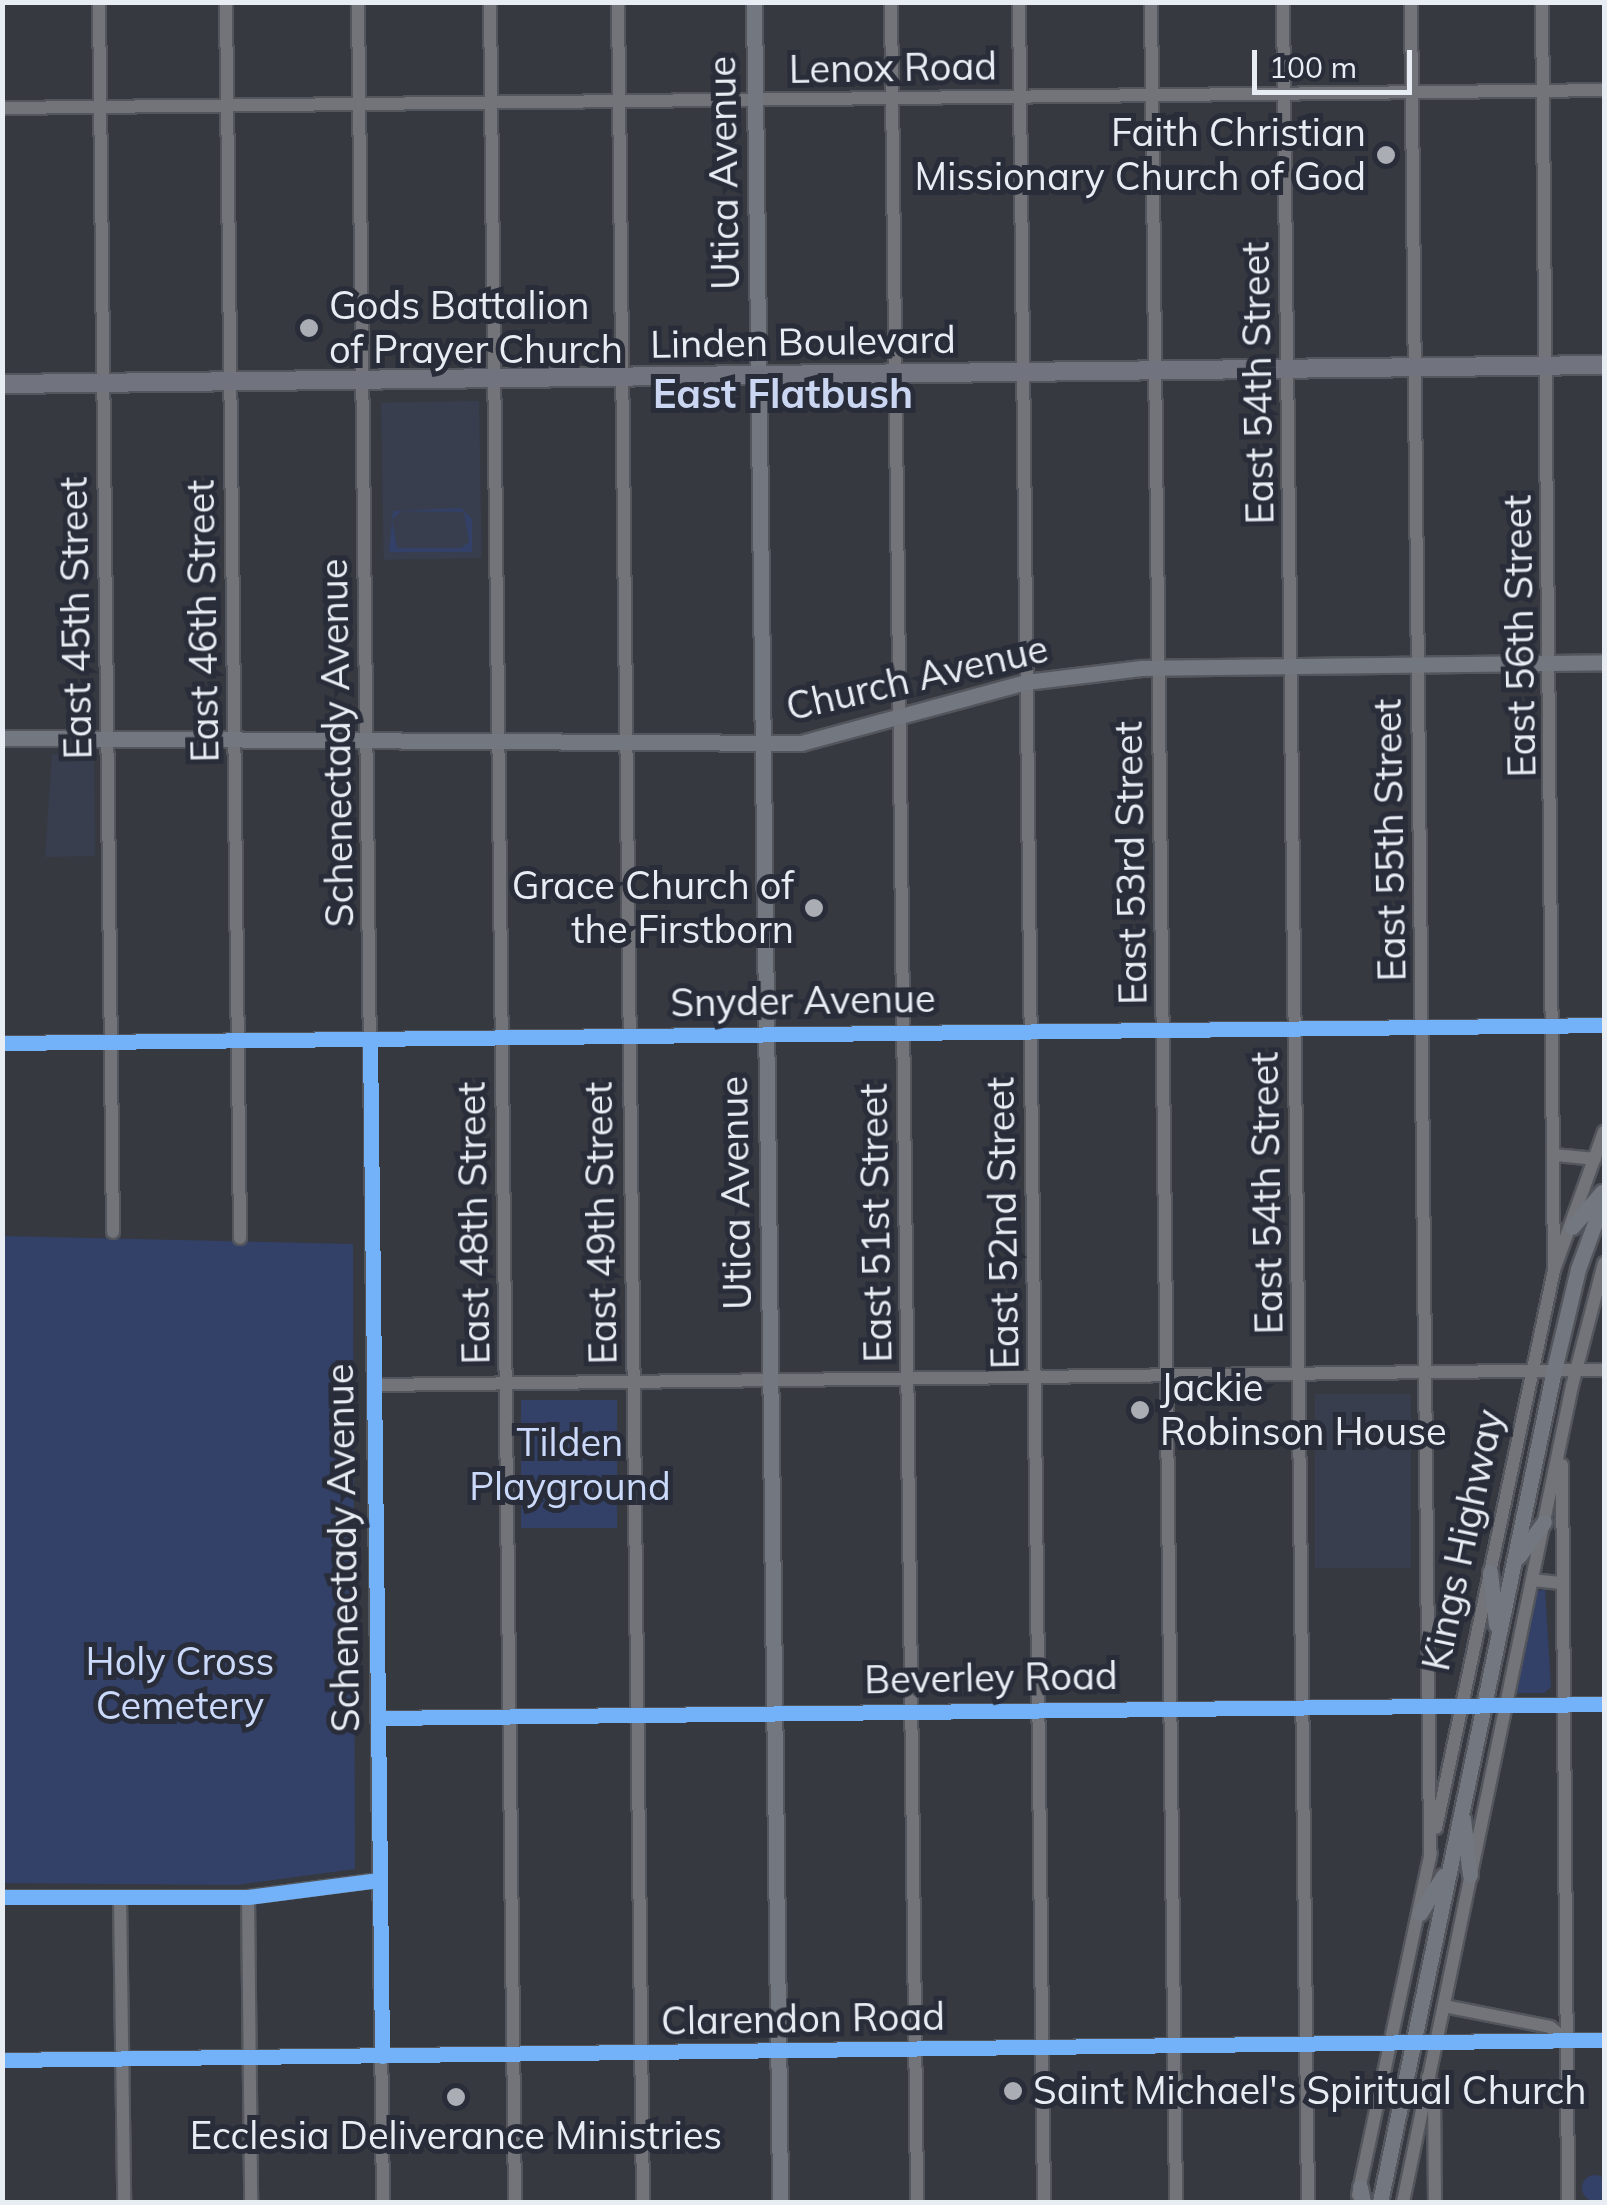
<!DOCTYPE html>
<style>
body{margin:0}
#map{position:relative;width:1607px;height:2205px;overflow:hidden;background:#363940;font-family:Mulish,sans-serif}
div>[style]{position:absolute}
.built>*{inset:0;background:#383e4e;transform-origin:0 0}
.green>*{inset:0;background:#334168;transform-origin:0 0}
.round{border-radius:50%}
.roads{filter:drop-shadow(2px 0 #53565c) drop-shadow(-2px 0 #53565c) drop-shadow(0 2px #53565c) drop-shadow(0 -2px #53565c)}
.minor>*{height:12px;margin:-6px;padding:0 6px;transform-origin:6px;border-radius:6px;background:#727479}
.major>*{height:15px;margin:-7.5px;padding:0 7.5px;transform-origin:7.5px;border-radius:7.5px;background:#737780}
.highway>*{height:18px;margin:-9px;padding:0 9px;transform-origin:9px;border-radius:9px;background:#71747f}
.cycleway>*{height:15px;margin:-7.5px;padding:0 7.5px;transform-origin:7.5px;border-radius:7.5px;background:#73b2f8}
.dots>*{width:28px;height:28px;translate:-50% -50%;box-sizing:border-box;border:5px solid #292d39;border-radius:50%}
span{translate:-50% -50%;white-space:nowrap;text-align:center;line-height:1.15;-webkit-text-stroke:10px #292d39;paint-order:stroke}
.street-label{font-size:38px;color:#e8ecf3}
.poi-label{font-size:38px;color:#e8ecf3}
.right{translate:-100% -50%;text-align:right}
.left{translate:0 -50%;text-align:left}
.park-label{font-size:38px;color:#cbd9fa}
.neighbourhood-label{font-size:40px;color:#cbd6f2;font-weight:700}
.frame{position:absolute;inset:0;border:5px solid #e8ecf3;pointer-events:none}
.scale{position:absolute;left:1252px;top:50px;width:160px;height:45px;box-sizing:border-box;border:5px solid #e8ecf3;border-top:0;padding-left:12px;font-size:30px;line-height:35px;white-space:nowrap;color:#e8ecf3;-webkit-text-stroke:8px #292d39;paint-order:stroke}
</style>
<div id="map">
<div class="built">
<i style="left:479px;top:401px;width:157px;height:98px;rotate:89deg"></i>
<i style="clip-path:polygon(94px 753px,95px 856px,45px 857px,52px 754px)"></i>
<i style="left:1315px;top:1394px;width:96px;height:174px"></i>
</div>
<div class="green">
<i style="clip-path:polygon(evenodd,461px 508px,472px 519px,472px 552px,389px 552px,393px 511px,461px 508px,401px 511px,464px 512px,469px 542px,461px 548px,397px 548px,392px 520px,401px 511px)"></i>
<i style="clip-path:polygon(3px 1236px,353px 1244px,355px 1869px,236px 1885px,3px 1883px)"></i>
<i style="left:617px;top:1400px;width:128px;height:96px;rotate:90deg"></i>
<i style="clip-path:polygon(1545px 1589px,1551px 1687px,1544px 1693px,1517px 1693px,1535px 1592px)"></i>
<i class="round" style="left:1582px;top:2175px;width:26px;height:26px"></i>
</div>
<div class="roads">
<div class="minor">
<i style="left:99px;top:2px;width:1230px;rotate:89.35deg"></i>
<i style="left:226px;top:2px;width:1236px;rotate:89.35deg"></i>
<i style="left:358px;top:2px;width:2200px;rotate:89.35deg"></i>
<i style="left:490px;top:2px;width:2200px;rotate:89.35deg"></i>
<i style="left:618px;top:2px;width:2200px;rotate:89.35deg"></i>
<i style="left:891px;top:2px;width:2200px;rotate:89.32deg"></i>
<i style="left:1019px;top:2px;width:2200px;rotate:89.35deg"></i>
<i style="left:1151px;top:2px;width:2200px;rotate:89.35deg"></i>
<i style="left:1283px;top:2px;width:2200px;rotate:89.35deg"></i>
<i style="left:1411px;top:2px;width:1856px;rotate:89.41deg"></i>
<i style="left:1542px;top:2px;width:1268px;rotate:89.46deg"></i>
<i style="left:2px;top:108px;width:1602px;rotate:-0.64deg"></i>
<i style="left:2px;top:1043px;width:1602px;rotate:-0.64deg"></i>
<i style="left:1555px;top:1155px;width:40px;rotate:5.7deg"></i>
<i style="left:374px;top:1385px;width:1230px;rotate:-0.7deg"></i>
<i style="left:1562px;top:1465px;width:737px;rotate:89.53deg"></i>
<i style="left:1532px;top:1580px;width:30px;rotate:6deg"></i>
<i style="left:378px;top:1718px;width:1226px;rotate:-0.65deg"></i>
<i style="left:1436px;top:1828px;width:570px;rotate:-78.06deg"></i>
<i style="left:1554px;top:1270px;width:147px;rotate:-70.1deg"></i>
<i style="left:2px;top:1897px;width:246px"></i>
<i style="left:248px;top:1897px;width:132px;rotate:-7.4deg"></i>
<i style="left:248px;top:1897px;width:305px;rotate:89.4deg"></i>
<i style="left:120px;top:1898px;width:304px;rotate:89.2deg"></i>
<i style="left:1444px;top:2006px;width:108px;rotate:11.2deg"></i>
<i style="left:1550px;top:2027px;width:21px;rotate:39deg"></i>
<i style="left:2px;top:2060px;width:1602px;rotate:-0.72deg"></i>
<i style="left:1428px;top:2077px;width:13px;rotate:63deg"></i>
<i style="left:1434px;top:2089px;width:113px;rotate:89.5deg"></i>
<i style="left:1358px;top:2195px;width:350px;rotate:-78deg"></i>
<i style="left:1403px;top:2202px;width:833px;rotate:-78.3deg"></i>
<i style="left:1572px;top:1386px;width:127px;rotate:-75.4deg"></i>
</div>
<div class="major">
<i style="left:754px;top:2px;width:2200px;rotate:89.32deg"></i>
<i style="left:2px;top:738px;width:799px;rotate:0.36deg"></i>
<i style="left:801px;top:743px;width:233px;rotate:-15.2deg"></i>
<i style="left:1026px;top:682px;width:116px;rotate:-6.9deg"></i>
<i style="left:1141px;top:668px;width:463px;rotate:-0.7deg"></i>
<i style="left:1572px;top:1227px;width:46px;rotate:-49.4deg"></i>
<i style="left:1519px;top:1556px;width:42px;rotate:-53.7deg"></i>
<i style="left:1490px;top:1572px;width:53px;rotate:83.5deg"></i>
<i style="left:1463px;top:1819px;width:56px;rotate:82.9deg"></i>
<i style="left:1420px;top:1913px;width:44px;rotate:-58.1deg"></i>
<i style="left:1360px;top:2187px;width:15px;rotate:79deg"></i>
<i style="left:1380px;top:2202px;width:850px;rotate:-78.19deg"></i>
<i style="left:1554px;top:1370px;width:104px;rotate:-76.6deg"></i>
<i style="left:1578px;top:1269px;width:76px;rotate:-69.9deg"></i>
</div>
<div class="highway">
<i style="left:2px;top:384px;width:1602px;rotate:-0.68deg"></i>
</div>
</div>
<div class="cycleway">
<i style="left:370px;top:1039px;width:1017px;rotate:89.32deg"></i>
<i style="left:2px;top:1043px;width:1602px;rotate:-0.64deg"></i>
<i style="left:378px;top:1718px;width:1226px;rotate:-0.65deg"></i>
<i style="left:2px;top:1897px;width:246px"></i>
<i style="left:248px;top:1897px;width:132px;rotate:-7.4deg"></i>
<i style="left:2px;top:2060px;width:1602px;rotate:-0.72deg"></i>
</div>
<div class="dots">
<i style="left:1386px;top:155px;background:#aaadb4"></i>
<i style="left:309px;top:328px;background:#aaadb4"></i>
<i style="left:814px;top:908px;background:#aaadb4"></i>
<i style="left:1140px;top:1410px;background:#aaadb4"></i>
<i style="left:1013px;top:2091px;background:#aaadb4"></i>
<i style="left:456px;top:2097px;background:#aaadb4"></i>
</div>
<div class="street-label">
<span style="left:893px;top:68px;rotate:-1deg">Lenox Road</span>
<span style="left:724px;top:173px;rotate:-91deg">Utica Avenue</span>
<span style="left:803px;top:342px;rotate:-1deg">Linden Boulevard</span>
<span style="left:1258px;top:383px;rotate:-91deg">East 54th Street</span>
<span style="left:76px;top:618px;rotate:-91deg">East 45th Street</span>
<span style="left:203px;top:621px;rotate:-91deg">East 46th Street</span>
<span style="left:1520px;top:636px;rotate:-91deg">East 56th Street</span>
<span style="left:917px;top:678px;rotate:-13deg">Church Avenue</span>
<span style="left:337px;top:743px;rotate:-91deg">Schenectady Avenue</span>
<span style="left:1390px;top:840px;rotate:-91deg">East 55th Street</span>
<span style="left:1131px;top:863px;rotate:-91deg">East 53rd Street</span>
<span style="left:803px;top:1001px;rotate:-1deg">Snyder Avenue</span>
<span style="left:736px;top:1193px;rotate:-91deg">Utica Avenue</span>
<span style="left:1267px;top:1193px;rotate:-91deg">East 54th Street</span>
<span style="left:474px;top:1223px;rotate:-91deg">East 48th Street</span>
<span style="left:601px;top:1223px;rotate:-91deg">East 49th Street</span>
<span style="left:876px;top:1223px;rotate:-91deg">East 51st Street</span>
<span style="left:1003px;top:1223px;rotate:-91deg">East 52nd Street</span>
<span style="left:1463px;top:1540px;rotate:-78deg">Kings Highway</span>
<span style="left:343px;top:1548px;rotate:-91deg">Schenectady Avenue</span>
<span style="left:991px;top:1678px;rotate:-1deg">Beverley Road</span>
<span style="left:803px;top:2019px;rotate:-1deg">Clarendon Road</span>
</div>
<div class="poi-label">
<span class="right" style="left:1366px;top:155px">Faith Christian<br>Missionary Church of God</span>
<span class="left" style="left:329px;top:328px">Gods Battalion<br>of Prayer Church</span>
<span class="right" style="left:794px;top:908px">Grace Church of<br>the Firstborn</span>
<span class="left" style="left:1160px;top:1410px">Jackie<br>Robinson House</span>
<span class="left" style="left:1033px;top:2091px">Saint Michael's Spiritual Church</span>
<span style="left:456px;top:2136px">Ecclesia Deliverance Ministries</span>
</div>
<div class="park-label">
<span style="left:570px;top:1465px">Tilden<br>Playground</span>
<span style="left:180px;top:1684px">Holy Cross<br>Cemetery</span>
</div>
<div class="neighbourhood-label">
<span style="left:783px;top:393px">East Flatbush</span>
</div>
<div class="frame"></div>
<div class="scale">100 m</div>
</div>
